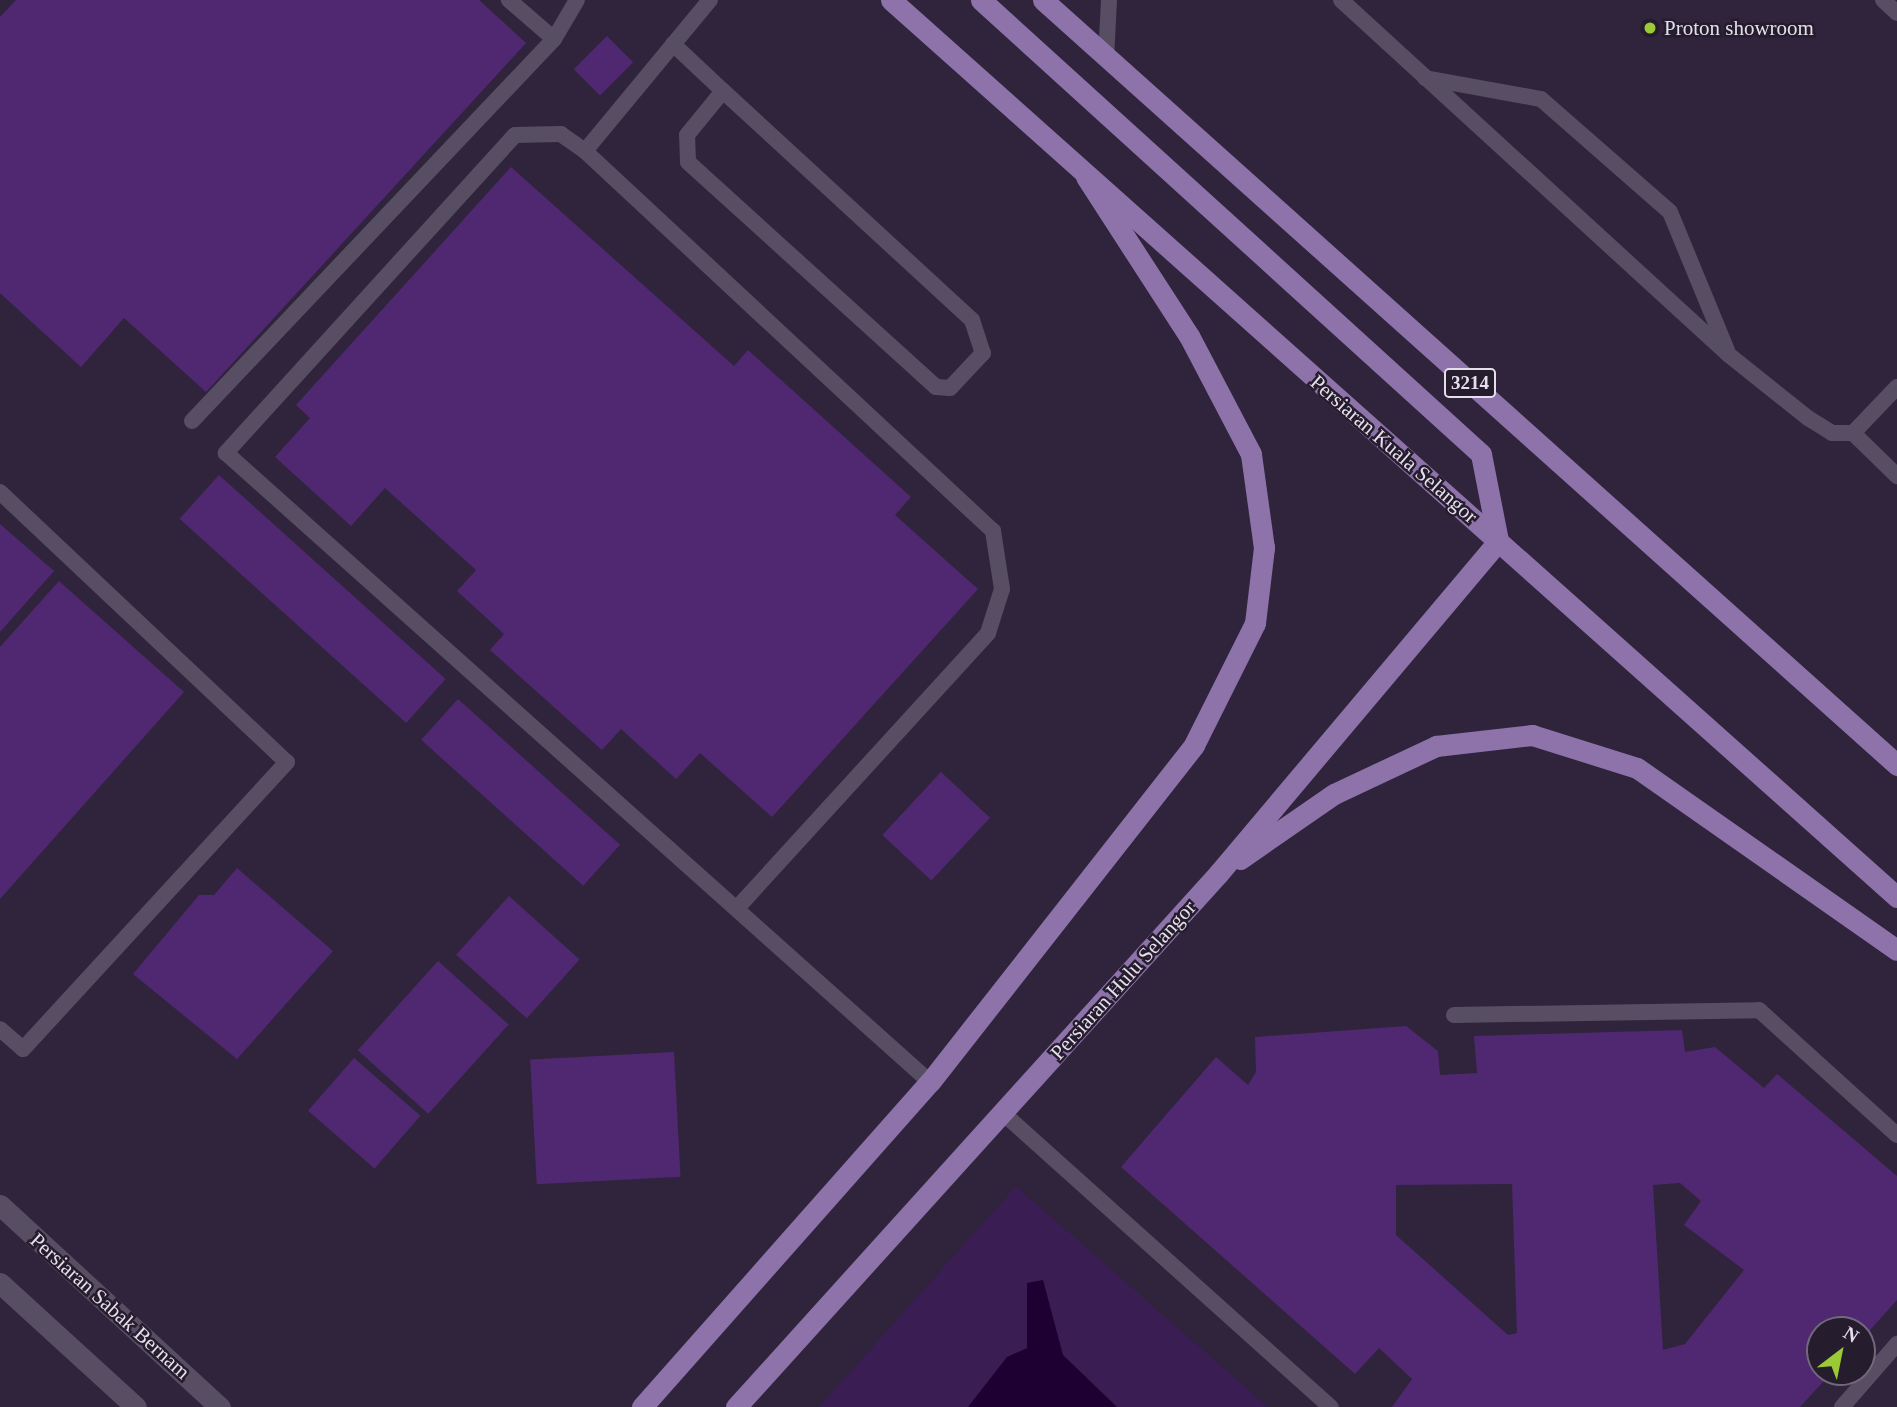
<!DOCTYPE html>
<style>
body{margin:0}
#map{position:relative;width:1897px;height:1407px;overflow:hidden;background:#251c2e;font-family:Georgia,serif}
div>[style]{position:absolute}
.built>*{inset:0;background:#2f243b}
.green>*{inset:0;background:#3a1d52}
.water>*{inset:0;background:#1e0033}
.building>*{inset:0;background:#502771;transform-origin:0 0}
.lane>*{height:16px;margin:-8px;padding:0 8px;transform-origin:8px;border-radius:8px;background:#584e63}
.secondary>*{height:21px;margin:-10.5px;padding:0 10.5px;transform-origin:10.5px;border-radius:10.5px;background:#584e63}
.primary>*{height:21px;margin:-10.5px;padding:0 10.5px;transform-origin:10.5px;border-radius:10.5px;background:#8e73ab}
.dots>*{width:19px;height:19px;translate:-50% -50%;box-sizing:border-box;border:4px solid #251c2e;border-radius:50%}
span{translate:-50% -50%;white-space:nowrap;text-align:center;line-height:1.15;-webkit-text-stroke:5px #251c2e;paint-order:stroke}
.shield-label span{padding:2px 5px;background:#251c2e;border:2px solid;border-radius:5px;-webkit-text-stroke-width:0}
.shield-label{font-size:19px;color:#e5dfeb;font-weight:700}
.poi-label{font-size:21px;color:#e5dfeb}
.left{translate:0 -50%;text-align:left}
.street-label{font-size:21px;color:#e5dfeb}
.north{position:absolute;left:1806px;top:1316px;width:70px;height:70px;box-sizing:border-box;background:#251c2e;border:2px solid #726a7a;border-radius:50%;rotate:32deg;font-size:19px;font-weight:700;line-height:28px;text-align:center;color:#e5dfeb}
.north::after{content:'';display:block;margin:auto;width:24px;height:32px;background:#9acb34;clip-path:polygon(50% 0,100% 100%,50% 72%,0 100%)}
</style>
<div id="map">
<div class="built">
<i style="clip-path:polygon(evenodd,0 0,1897px 0,1897px 1407px,0 1407px,0 0,1820px 1330px,1862px 1330px,1862px 1372px,1820px 1372px,1820px 1330px)"></i>
</div>
<div class="green">
<i style="clip-path:polygon(1016px 1186px,1268px 1407px,819px 1407px)"></i>
</div>
<div class="water">
<i style="clip-path:polygon(1043px 1280px,1063px 1355px,1117px 1407px,968px 1407px,1007px 1357px,1027px 1348px,1027px 1283px)"></i>
</div>
<div class="building">
<i style="clip-path:polygon(16px 0,479px 0,526px 43px,206px 392px,124px 318px,81px 367px,0 293px,0 17px)"></i>
<i style="left:607px;top:36px;width:37px;height:47px;rotate:45deg"></i>
<i style="clip-path:polygon(511px 167px,734px 366px,748px 350px,911px 497px,895px 515px,978px 589px,772px 817px,700px 753px,676px 779px,621px 729px,602px 750px,490px 650px,504px 634px,457px 591px,476px 570px,385px 488px,351px 526px,275px 457px,310px 418px,296px 405px)"></i>
<i style="left:219px;top:475px;width:305px;height:59px;rotate:42deg"></i>
<i style="clip-path:polygon(0 524px,54px 571px,0 632px)"></i>
<i style="clip-path:polygon(59px 581px,184px 692px,0 899px,0 647px)"></i>
<i style="left:458px;top:699px;width:218px;height:55px;rotate:42deg"></i>
<i style="left:941px;top:772px;width:67px;height:86px;rotate:43deg"></i>
<i style="clip-path:polygon(237px 868px,333px 951px,237px 1059px,133px 974px,199px 895px,214px 895px)"></i>
<i style="left:509px;top:896px;width:95px;height:79px;rotate:42deg"></i>
<i style="left:438px;top:961px;width:95px;height:120px;rotate:42deg"></i>
<i style="clip-path:polygon(evenodd,1406px 1026px,1438px 1051px,1440px 1075px,1477px 1073px,1474px 1036px,1682px 1030px,1685px 1052px,1715px 1047px,1764px 1088px,1777px 1074px,1897px 1176px,1897px 1300px,1862px 1339px,1862px 1330px,1820px 1330px,1820px 1372px,1832px 1372px,1800px 1407px,1392px 1407px,1412px 1379px,1379px 1348px,1355px 1374px,1121px 1167px,1216px 1057px,1248px 1085px,1256px 1072px,1255px 1037px,1406px 1026px,1680px 1183px,1701px 1201px,1684px 1225px,1744px 1270px,1685px 1344px,1663px 1350px,1653px 1185px,1680px 1183px,1406px 1026px,1512px 1184px,1517px 1333px,1508px 1335px,1396px 1235px,1396px 1185px,1512px 1184px)"></i>
<i style="left:674px;top:1052px;width:125px;height:144px;rotate:87deg"></i>
<i style="left:354px;top:1058px;width:88px;height:70px;rotate:41deg"></i>
</div>
<div class="lane">
<i style="left:1341px;top:0;width:526px;rotate:42.46deg"></i>
<i style="left:1729px;top:355px;width:101px;rotate:38.6deg"></i>
<i style="left:1808px;top:418px;width:28px;rotate:32deg"></i>
<i style="left:1832px;top:433px;width:21px"></i>
<i style="left:1853px;top:433px;width:64px;rotate:-46.3deg"></i>
<i style="left:1883px;top:0;width:19px;rotate:43deg"></i>
<i style="left:554px;top:39px;width:45px;rotate:-59.5deg"></i>
<i style="left:673px;top:44px;width:69px;rotate:43.2deg"></i>
<i style="left:723px;top:91px;width:338px;rotate:42.6deg"></i>
<i style="left:972px;top:320px;width:35px;rotate:72deg"></i>
<i style="left:983px;top:353px;width:48px;rotate:133.3deg"></i>
<i style="left:950px;top:388px;width:14px;rotate:-176deg"></i>
<i style="left:936px;top:387px;width:335px;rotate:-137.8deg"></i>
<i style="left:688px;top:162px;width:27px;rotate:-92deg"></i>
<i style="left:687px;top:135px;width:57px;rotate:-50.7deg"></i>
<i style="left:1106px;top:58px;width:58px;rotate:-87deg"></i>
<i style="left:1425px;top:78px;width:118px;rotate:10.3deg"></i>
<i style="left:1541px;top:99px;width:171px;rotate:41.2deg"></i>
<i style="left:1670px;top:212px;width:149px;rotate:67.6deg"></i>
<i style="left:585px;top:151px;width:196px;rotate:-50.4deg"></i>
<i style="left:192px;top:421px;width:526px;rotate:-46.54deg"></i>
<i style="left:554px;top:39px;width:60px;rotate:-139.1deg"></i>
<i style="left:1853px;top:433px;width:62px;rotate:44.3deg"></i>
<i style="left:0;top:492px;width:394px;rotate:43.3deg"></i>
<i style="left:287px;top:762px;width:390px;rotate:132.6deg"></i>
<i style="left:23px;top:1049px;width:30px;rotate:-139deg"></i>
<i style="left:738px;top:907px;width:371px;rotate:-47.6deg"></i>
<i style="left:988px;top:633px;width:46px;rotate:-72.3deg"></i>
<i style="left:1002px;top:589px;width:59px;rotate:-98.8deg"></i>
<i style="left:993px;top:531px;width:558px;rotate:-137.04deg"></i>
<i style="left:585px;top:151px;width:29px;rotate:-145deg"></i>
<i style="left:561px;top:134px;width:46px;rotate:178.8deg"></i>
<i style="left:515px;top:135px;width:430px;rotate:132.3deg"></i>
<i style="left:226px;top:453px;width:944px;rotate:41.78deg"></i>
<i style="left:1454px;top:1015px;width:305px;rotate:-0.9deg"></i>
<i style="left:1759px;top:1010px;width:186px;rotate:42.2deg"></i>
<i style="left:1004px;top:1114px;width:439px;rotate:41.9deg"></i>
<i style="left:1842px;top:1407px;width:84px;rotate:-48.9deg"></i>
</div>
<div class="secondary">
<i style="left:0;top:1205px;width:299px;rotate:42.6deg"></i>
<i style="left:0;top:1283px;width:184px;rotate:42.4deg"></i>
</div>
<div class="primary">
<i style="left:891px;top:0;width:1348px;rotate:41.72deg"></i>
<i style="left:981px;top:0;width:675px;rotate:42.24deg"></i>
<i style="left:1481px;top:454px;width:89px;rotate:78.9deg"></i>
<i style="left:1043px;top:0;width:1147px;rotate:41.85deg"></i>
<i style="left:1240px;top:859px;width:114px;rotate:-34.7deg"></i>
<i style="left:1334px;top:794px;width:113px;rotate:-25.2deg"></i>
<i style="left:1436px;top:746px;width:97px;rotate:-6.5deg"></i>
<i style="left:1532px;top:735px;width:110px;rotate:17.4deg"></i>
<i style="left:1637px;top:768px;width:317px;rotate:35deg"></i>
<i style="left:642px;top:1407px;width:434px;rotate:-48.5deg"></i>
<i style="left:930px;top:1082px;width:428px;rotate:-51.9deg"></i>
<i style="left:1194px;top:745px;width:136px;rotate:-63.4deg"></i>
<i style="left:1255px;top:623px;width:76px;rotate:-83.2deg"></i>
<i style="left:1264px;top:548px;width:95px;rotate:-97.9deg"></i>
<i style="left:1251px;top:454px;width:133px;rotate:-117.7deg"></i>
<i style="left:1189px;top:336px;width:189px;rotate:-122.9deg"></i>
<i style="left:736px;top:1407px;width:719px;rotate:-47.88deg"></i>
<i style="left:1218px;top:874px;width:435px;rotate:-49.9deg"></i>
</div>
<div class="dots">
<i style="left:1650px;top:28px;background:#9acb34"></i>
</div>
<div class="shield-label">
<span style="left:1470px;top:383px">3214</span>
</div>
<div class="poi-label">
<span class="left" style="left:1664px;top:28px">Proton showroom</span>
</div>
<div class="street-label">
<span style="left:1394px;top:449px;rotate:41deg">Persiaran Kuala Selangor</span>
<span style="left:1123px;top:980px;rotate:-48deg">Persiaran Hulu Selangor</span>
<span style="left:110px;top:1306px;rotate:42deg">Persiaran Sabak Bernam</span>
</div>
<div class="north">N</div>
</div>
